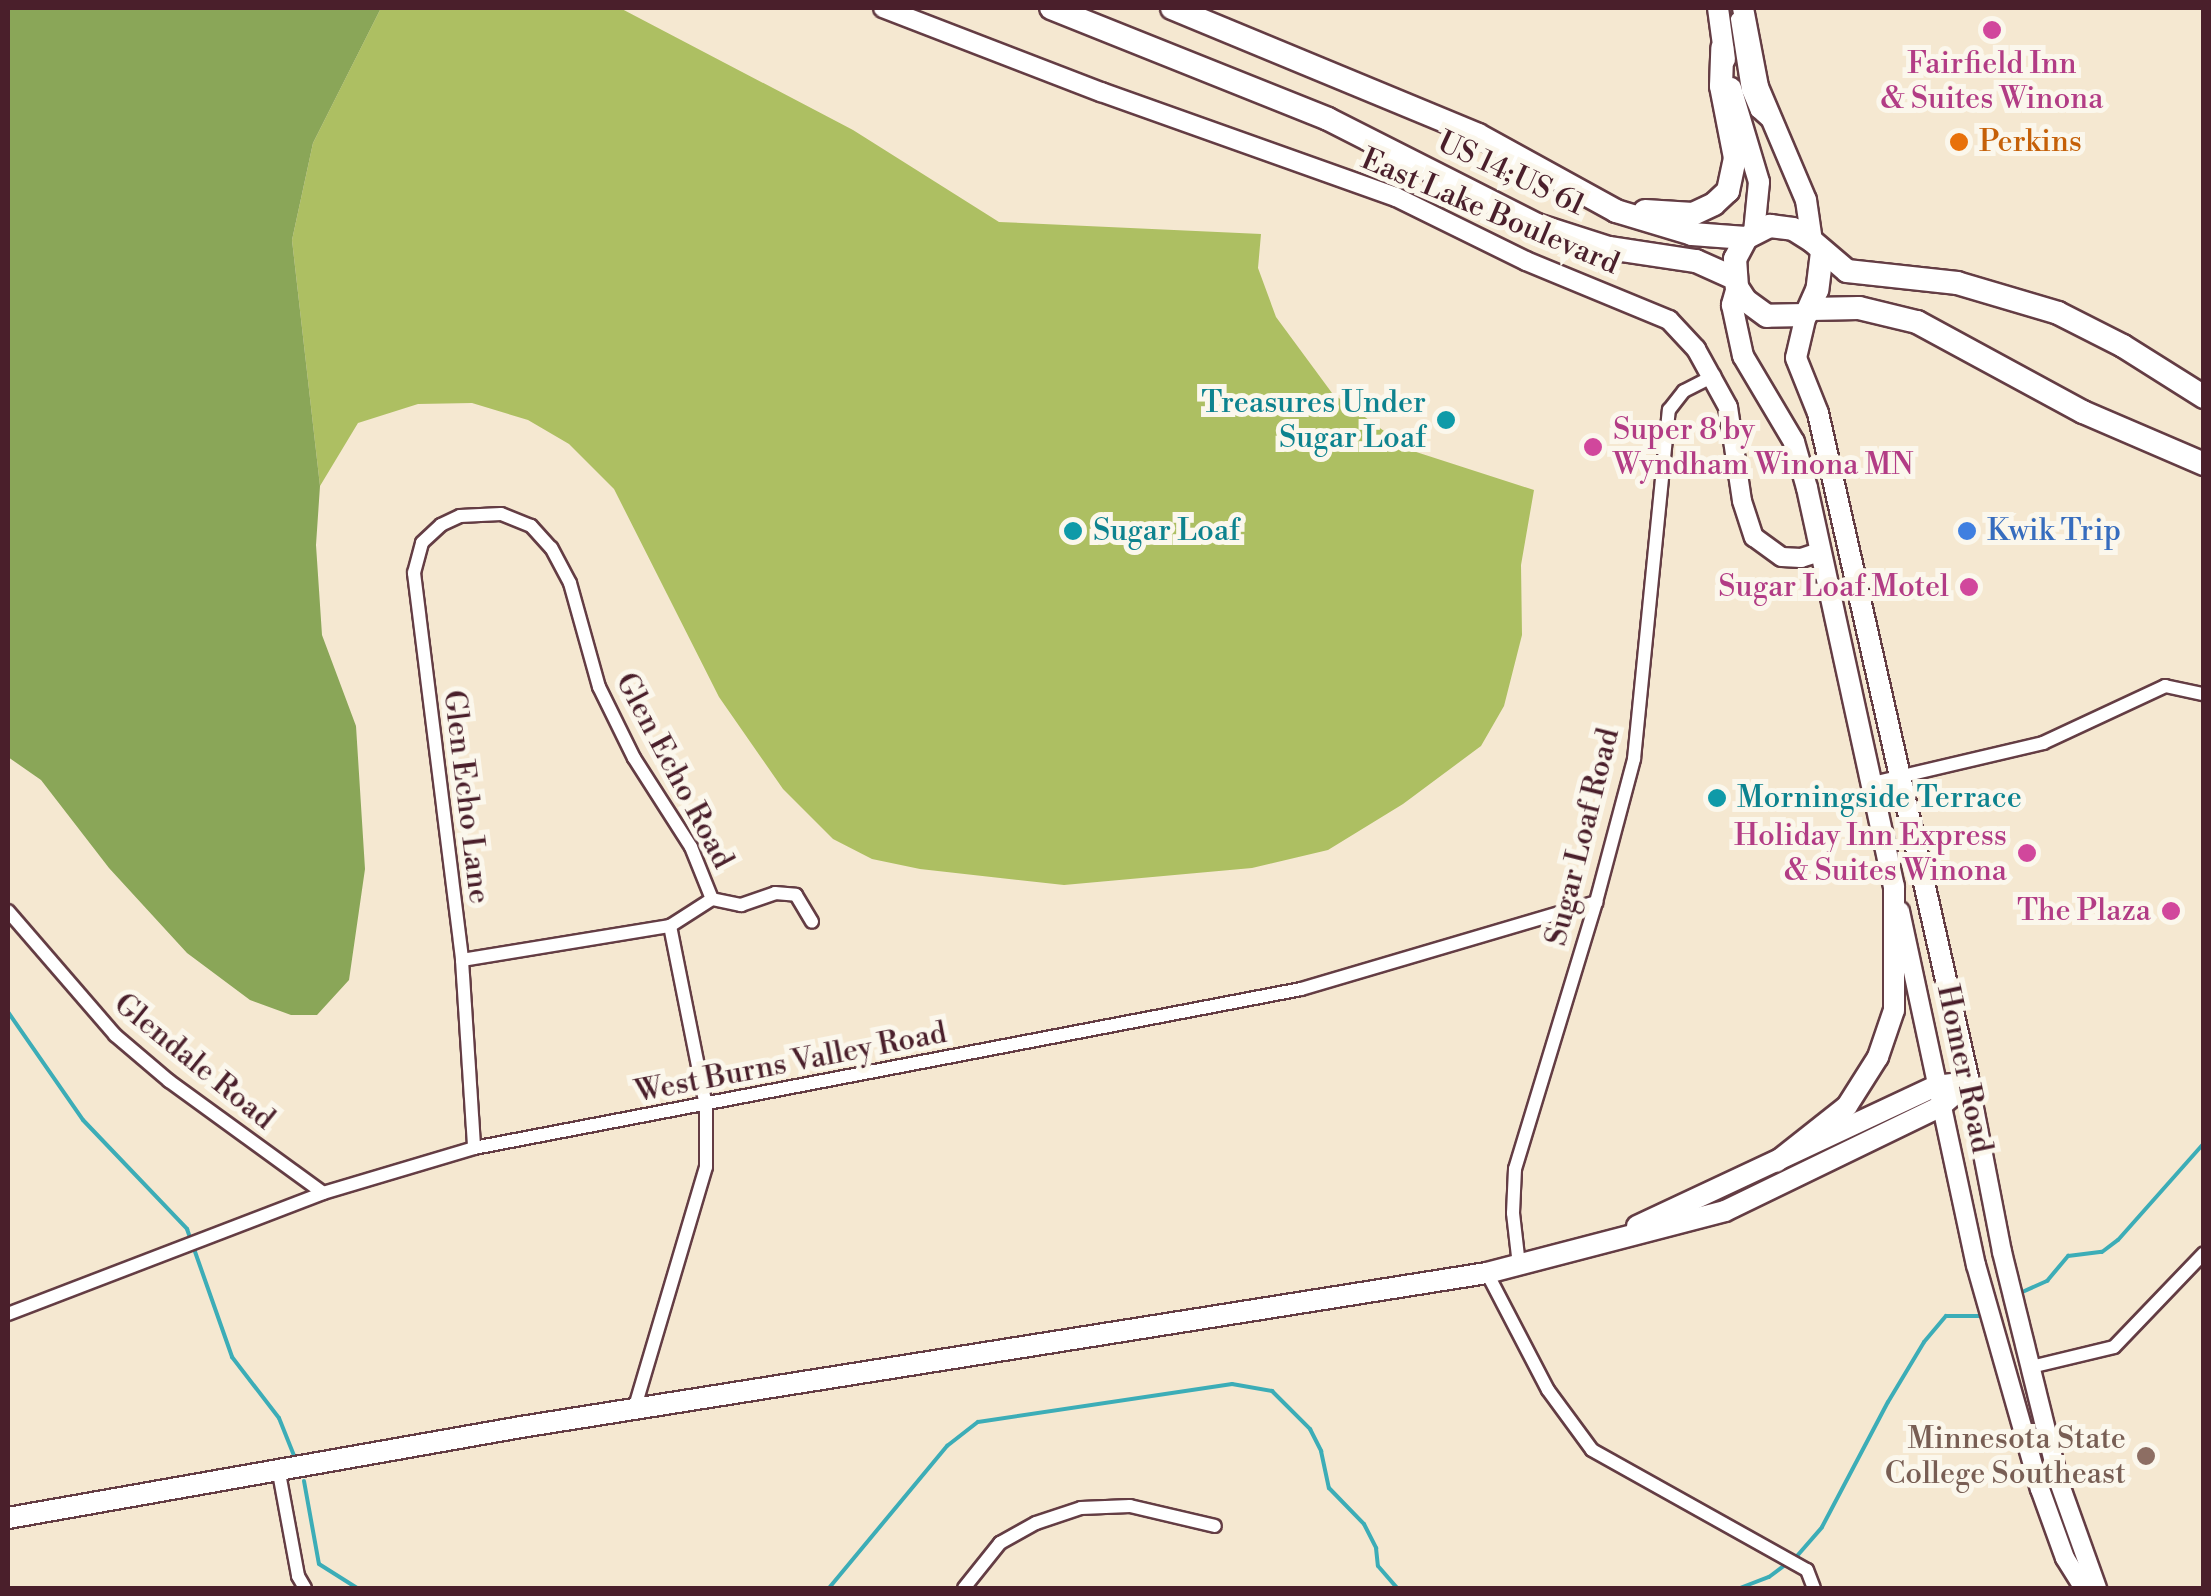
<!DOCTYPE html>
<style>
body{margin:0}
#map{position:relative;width:2211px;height:1596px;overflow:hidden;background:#f5e8d1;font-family:"Libre Bodoni",serif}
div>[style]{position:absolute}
.green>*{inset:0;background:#adbf62}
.forest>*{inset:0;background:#8aa658}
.stream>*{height:4px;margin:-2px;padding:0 2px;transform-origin:2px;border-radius:2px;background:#3cadb7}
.roads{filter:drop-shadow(2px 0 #643d44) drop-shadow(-2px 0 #643d44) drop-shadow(0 2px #643d44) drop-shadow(0 -2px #643d44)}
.minor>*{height:12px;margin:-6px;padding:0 6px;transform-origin:6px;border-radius:6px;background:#fff}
.tertiary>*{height:18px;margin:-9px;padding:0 9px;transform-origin:9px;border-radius:9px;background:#fff}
.primary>*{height:20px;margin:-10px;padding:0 10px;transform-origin:10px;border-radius:10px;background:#fff}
.trunk>*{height:22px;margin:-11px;padding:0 11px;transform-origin:11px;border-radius:11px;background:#fff}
.dots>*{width:28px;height:28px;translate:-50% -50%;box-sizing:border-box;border:5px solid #fbf7ec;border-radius:50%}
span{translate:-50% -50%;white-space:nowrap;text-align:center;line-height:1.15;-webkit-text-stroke:10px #fbf7ec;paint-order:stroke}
.hotel-label{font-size:30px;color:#b23c85}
.left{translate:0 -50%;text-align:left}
.right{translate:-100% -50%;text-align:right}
.food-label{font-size:30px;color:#c56008}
.street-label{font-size:30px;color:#4a1f2b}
.culture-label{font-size:30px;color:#0d838f}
.shop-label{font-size:30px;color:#366cbe}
.education-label{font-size:30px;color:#785e54}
.frame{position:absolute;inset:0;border:10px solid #4a1f2b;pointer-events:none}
</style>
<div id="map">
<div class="green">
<i style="clip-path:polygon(381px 8px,620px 8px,853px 130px,999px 222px,1261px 234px,1258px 268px,1276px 317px,1332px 393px,1410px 450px,1534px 490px,1521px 565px,1522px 635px,1504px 706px,1481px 746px,1403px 804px,1328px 850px,1252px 868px,1064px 885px,920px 869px,872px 859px,833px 839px,783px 789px,719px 697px,614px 489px,569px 444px,528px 420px,472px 403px,418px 404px,358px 423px,320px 486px,292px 240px,313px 143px)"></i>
</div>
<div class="forest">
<i style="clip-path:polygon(8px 8px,381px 8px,313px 143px,292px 240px,320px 486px,316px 545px,322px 635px,356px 726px,365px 869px,349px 980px,317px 1015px,291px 1015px,250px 1000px,187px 953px,109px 868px,41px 780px,8px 757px)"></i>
</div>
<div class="stream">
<i style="left:8px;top:1012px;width:131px;rotate:55.2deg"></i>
<i style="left:83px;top:1120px;width:151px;rotate:46.3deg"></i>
<i style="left:187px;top:1229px;width:136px;rotate:70.6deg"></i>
<i style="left:232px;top:1357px;width:77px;rotate:52.4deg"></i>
<i style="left:279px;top:1418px;width:43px;rotate:68.2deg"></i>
<i style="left:2020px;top:1293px;width:30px;rotate:-24deg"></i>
<i style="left:2047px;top:1281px;width:33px;rotate:-50deg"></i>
<i style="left:2068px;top:1256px;width:34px;rotate:-7deg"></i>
<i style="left:2102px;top:1252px;width:20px;rotate:-37deg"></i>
<i style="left:2118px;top:1240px;width:130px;rotate:-48.4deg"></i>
<i style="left:304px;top:1481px;width:84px;rotate:79.8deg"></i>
<i style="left:319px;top:1564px;width:45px;rotate:32.3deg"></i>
<i style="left:829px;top:1588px;width:185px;rotate:-50.3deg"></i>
<i style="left:947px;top:1446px;width:39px;rotate:-38deg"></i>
<i style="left:978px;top:1422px;width:257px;rotate:-8.5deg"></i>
<i style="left:1232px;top:1384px;width:41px;rotate:9.9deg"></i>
<i style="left:1272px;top:1391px;width:54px;rotate:45deg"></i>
<i style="left:1310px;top:1429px;width:25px;rotate:63deg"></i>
<i style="left:1321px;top:1451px;width:38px;rotate:78deg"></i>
<i style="left:1329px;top:1488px;width:50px;rotate:45.8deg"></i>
<i style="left:1364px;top:1524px;width:27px;rotate:63deg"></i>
<i style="left:1376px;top:1548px;width:18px;rotate:84deg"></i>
<i style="left:1378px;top:1566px;width:29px;rotate:49deg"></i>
<i style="left:1740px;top:1588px;width:31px;rotate:-21deg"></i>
<i style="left:1769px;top:1577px;width:35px;rotate:-37deg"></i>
<i style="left:1797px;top:1556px;width:38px;rotate:-49deg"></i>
<i style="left:1822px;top:1527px;width:141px;rotate:-62.2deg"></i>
<i style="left:1888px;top:1402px;width:70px;rotate:-59deg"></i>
<i style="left:1924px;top:1342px;width:34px;rotate:-50deg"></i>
<i style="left:1946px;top:1316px;width:36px"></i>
</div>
<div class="roads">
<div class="minor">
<i style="left:1737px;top:19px;width:72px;rotate:81.2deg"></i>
<i style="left:1748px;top:90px;width:23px;rotate:67deg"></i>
<i style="left:1757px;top:111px;width:15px;rotate:42deg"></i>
<i style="left:1873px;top:783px;width:175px;rotate:-13.2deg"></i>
<i style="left:2043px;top:743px;width:135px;rotate:-25deg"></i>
<i style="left:2165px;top:686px;width:40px;rotate:12deg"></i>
<i style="left:712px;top:899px;width:30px;rotate:12deg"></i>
<i style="left:741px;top:905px;width:36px;rotate:-19deg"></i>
<i style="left:775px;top:893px;width:21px;rotate:5deg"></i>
<i style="left:796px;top:895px;width:31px;rotate:59deg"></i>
<i style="left:8px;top:911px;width:164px;rotate:49.2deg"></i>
<i style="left:115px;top:1035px;width:71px;rotate:40.4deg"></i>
<i style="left:169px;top:1081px;width:190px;rotate:36deg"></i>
<i style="left:462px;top:960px;width:211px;rotate:-9.3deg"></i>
<i style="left:670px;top:926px;width:50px;rotate:-32.7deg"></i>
<i style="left:712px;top:899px;width:56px;rotate:-112deg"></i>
<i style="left:691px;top:847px;width:106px;rotate:-122.6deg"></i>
<i style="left:634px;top:758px;width:79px;rotate:-116.2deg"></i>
<i style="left:599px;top:687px;width:108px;rotate:-105.6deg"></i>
<i style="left:570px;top:583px;width:40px;rotate:-118deg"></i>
<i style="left:551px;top:548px;width:30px;rotate:-132deg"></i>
<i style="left:531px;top:526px;width:32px;rotate:-158deg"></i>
<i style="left:501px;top:514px;width:41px;rotate:177.2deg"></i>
<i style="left:460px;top:516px;width:21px;rotate:155deg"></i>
<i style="left:441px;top:525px;width:26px;rotate:137deg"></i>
<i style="left:422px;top:543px;width:31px;rotate:105deg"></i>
<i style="left:414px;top:573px;width:390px;rotate:82.9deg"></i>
<i style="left:462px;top:960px;width:188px;rotate:86.3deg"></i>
<i style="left:1519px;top:1265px;width:52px;rotate:-96.6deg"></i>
<i style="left:1513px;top:1213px;width:44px;rotate:-87.4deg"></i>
<i style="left:1515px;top:1169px;width:279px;rotate:-73.1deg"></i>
<i style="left:1596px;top:902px;width:148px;rotate:-75.1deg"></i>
<i style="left:1634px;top:759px;width:351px;rotate:-84.3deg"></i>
<i style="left:1669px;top:410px;width:24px;rotate:-52deg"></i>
<i style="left:1684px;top:391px;width:34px;rotate:-27deg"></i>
<i style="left:1487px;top:1273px;width:132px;rotate:62.5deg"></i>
<i style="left:1548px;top:1390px;width:74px;rotate:53.7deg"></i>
<i style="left:1592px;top:1450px;width:246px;rotate:29.2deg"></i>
<i style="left:1807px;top:1570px;width:19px;rotate:69deg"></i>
<i style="left:8px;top:1314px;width:337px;rotate:-21deg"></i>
<i style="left:323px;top:1193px;width:158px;rotate:-16.6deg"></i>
<i style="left:474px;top:1148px;width:842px;rotate:-10.88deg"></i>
<i style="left:1301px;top:989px;width:308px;rotate:-16.4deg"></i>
<i style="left:2031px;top:1367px;width:85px;rotate:-13.5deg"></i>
<i style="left:2114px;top:1347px;width:130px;rotate:-46.2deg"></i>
<i style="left:634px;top:1410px;width:253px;rotate:-73.5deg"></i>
<i style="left:706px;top:1167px;width:61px;rotate:-90deg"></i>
<i style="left:706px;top:1106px;width:184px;rotate:-101.3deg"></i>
<i style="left:279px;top:1473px;width:105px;rotate:79.5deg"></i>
<i style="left:298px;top:1576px;width:14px;rotate:60deg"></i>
<i style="left:964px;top:1588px;width:58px;rotate:-51.3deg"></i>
<i style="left:1000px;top:1543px;width:41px;rotate:-29.1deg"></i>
<i style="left:1036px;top:1523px;width:47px;rotate:-18.4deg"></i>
<i style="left:1081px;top:1508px;width:49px;rotate:-2.3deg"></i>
<i style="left:1130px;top:1506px;width:87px;rotate:13.2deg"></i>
</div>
<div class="tertiary">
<i style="left:883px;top:8px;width:234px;rotate:21.1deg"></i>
<i style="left:1101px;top:92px;width:313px;rotate:19.6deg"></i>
<i style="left:1396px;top:197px;width:145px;rotate:26.2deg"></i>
<i style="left:1526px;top:261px;width:155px;rotate:22.4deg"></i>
<i style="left:1669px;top:320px;width:40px;rotate:47deg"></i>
<i style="left:1696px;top:349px;width:66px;rotate:61.1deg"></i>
<i style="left:1728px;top:407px;width:95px;rotate:81.5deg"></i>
<i style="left:1742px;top:501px;width:38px;rotate:72deg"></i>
<i style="left:1754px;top:537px;width:34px;rotate:36deg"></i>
<i style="left:1782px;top:557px;width:19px;rotate:3deg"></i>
<i style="left:1801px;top:558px;width:19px;rotate:-18deg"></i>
<i style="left:1900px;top:911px;width:362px;rotate:77.9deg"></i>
<i style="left:1976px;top:1265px;width:233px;rotate:74.1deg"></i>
<i style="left:2040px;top:1489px;width:73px;rotate:70.1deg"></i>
<i style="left:2065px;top:1558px;width:36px;rotate:58deg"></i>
<i style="left:1969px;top:1082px;width:173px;rotate:79deg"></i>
<i style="left:2002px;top:1252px;width:237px;rotate:76.1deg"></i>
<i style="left:2059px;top:1482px;width:113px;rotate:70.3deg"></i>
</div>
<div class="primary">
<i style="left:1718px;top:8px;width:52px;rotate:82.3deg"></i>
<i style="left:1743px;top:8px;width:80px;rotate:79.2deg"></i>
<i style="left:1758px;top:87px;width:123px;rotate:67deg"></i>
<i style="left:1806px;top:200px;width:41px;rotate:81.7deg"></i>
<i style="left:1731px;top:88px;width:98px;rotate:73.4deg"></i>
<i style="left:1759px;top:182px;width:50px;rotate:95.7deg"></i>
<i style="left:1737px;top:287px;width:19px;rotate:106deg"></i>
<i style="left:1732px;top:305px;width:52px;rotate:77.8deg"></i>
<i style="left:1743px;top:356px;width:100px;rotate:59.3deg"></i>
<i style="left:1794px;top:442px;width:48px;rotate:74.2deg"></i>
<i style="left:1807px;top:488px;width:407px;rotate:77.7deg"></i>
<i style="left:1894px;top:886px;width:124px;rotate:90deg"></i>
<i style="left:1894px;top:1010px;width:50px;rotate:108.8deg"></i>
<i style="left:1878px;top:1057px;width:58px;rotate:122.3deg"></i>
<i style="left:1847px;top:1106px;width:90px;rotate:141.7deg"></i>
<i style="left:1806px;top:315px;width:44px;rotate:103.1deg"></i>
<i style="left:1796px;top:358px;width:59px;rotate:68.2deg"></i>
<i style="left:1818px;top:413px;width:686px;rotate:77.28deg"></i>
<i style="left:1637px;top:1226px;width:330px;rotate:-25.1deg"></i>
<i style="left:1936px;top:1086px;width:33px;rotate:-7deg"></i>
<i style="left:8px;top:1518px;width:521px;rotate:-10.06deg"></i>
<i style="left:521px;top:1427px;width:978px;rotate:-9.06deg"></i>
<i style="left:1487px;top:1273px;width:246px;rotate:-14.6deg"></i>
<i style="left:1725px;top:1211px;width:240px;rotate:-25.9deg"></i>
<i style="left:1941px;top:1106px;width:37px;rotate:-41deg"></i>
</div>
<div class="trunk">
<i style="left:1051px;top:8px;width:298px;rotate:21.8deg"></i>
<i style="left:1328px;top:119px;width:234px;rotate:26.9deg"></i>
<i style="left:1537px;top:225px;width:76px;rotate:17.7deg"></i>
<i style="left:1609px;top:248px;width:88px;rotate:8.5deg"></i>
<i style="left:1696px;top:261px;width:42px;rotate:24.1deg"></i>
<i style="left:1172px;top:8px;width:331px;rotate:22.5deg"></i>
<i style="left:1478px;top:135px;width:158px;rotate:28.8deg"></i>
<i style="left:1616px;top:211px;width:79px;rotate:16.8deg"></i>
<i style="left:1692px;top:234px;width:54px;rotate:4.2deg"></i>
<i style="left:1645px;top:211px;width:48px;rotate:3.6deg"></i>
<i style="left:1693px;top:214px;width:23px;rotate:-25deg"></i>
<i style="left:1714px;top:204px;width:19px;rotate:-43deg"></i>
<i style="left:1728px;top:191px;width:34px;rotate:-78deg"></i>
<i style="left:1735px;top:158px;width:73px;rotate:-101deg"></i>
<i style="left:1721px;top:86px;width:38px;rotate:-88deg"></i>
<i style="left:1822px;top:252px;width:38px;rotate:97deg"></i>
<i style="left:1817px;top:290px;width:27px;rotate:114deg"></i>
<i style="left:1806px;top:315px;width:39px;rotate:179deg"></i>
<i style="left:1767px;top:316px;width:26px;rotate:-144deg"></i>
<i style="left:1746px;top:301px;width:17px;rotate:-123deg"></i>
<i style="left:1737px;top:287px;width:28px;rotate:-94deg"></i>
<i style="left:1735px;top:259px;width:24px;rotate:-62deg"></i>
<i style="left:1746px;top:238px;width:27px;rotate:-27deg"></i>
<i style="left:1770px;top:226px;width:23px;rotate:7deg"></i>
<i style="left:1793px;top:229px;width:22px;rotate:32deg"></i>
<i style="left:1812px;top:241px;width:46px;rotate:40.6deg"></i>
<i style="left:1847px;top:271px;width:111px;rotate:6.2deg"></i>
<i style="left:1957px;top:283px;width:105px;rotate:16.5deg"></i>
<i style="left:2058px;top:313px;width:73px;rotate:26.9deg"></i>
<i style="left:2123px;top:346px;width:96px;rotate:32.2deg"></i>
<i style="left:1811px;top:309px;width:48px;rotate:-1.2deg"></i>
<i style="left:1859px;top:308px;width:60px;rotate:13.6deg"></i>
<i style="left:1917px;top:322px;width:189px;rotate:28.5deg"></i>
<i style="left:2083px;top:412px;width:132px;rotate:23.3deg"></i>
</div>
</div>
<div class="dots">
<i style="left:1992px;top:30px;background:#d1479c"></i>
<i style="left:1959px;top:142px;background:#e8710a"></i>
<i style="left:1446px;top:420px;background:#0f9aa8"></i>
<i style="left:1593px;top:447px;background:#d1479c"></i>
<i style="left:1073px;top:531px;background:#0f9aa8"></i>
<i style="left:1967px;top:531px;background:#3f7fe0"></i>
<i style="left:1969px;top:587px;background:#d1479c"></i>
<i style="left:1717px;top:798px;background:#0f9aa8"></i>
<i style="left:2027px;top:853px;background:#d1479c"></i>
<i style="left:2171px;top:911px;background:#d1479c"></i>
<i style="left:2146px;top:1456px;background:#8d6e63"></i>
</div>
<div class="hotel-label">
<span style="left:1992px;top:81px">Fairfield Inn<br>&amp; Suites Winona</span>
<span class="left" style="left:1613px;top:447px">Super 8 by<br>Wyndham Winona MN</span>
<span class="right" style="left:1949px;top:587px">Sugar Loaf Motel</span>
<span class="right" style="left:2007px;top:853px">Holiday Inn Express<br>&amp; Suites Winona</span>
<span class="right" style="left:2151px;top:911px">The Plaza</span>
</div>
<div class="food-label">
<span class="left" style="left:1979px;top:142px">Perkins</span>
</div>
<div class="street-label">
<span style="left:1511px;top:174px;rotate:25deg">US 14;US 61</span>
<span style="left:1490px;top:212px;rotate:23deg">East Lake Boulevard</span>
<span style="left:674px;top:771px;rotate:62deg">Glen Echo Road</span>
<span style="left:466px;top:797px;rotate:83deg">Glen Echo Lane</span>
<span style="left:1583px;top:837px;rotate:-76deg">Sugar Loaf Road</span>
<span style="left:194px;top:1062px;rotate:39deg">Glendale Road</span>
<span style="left:791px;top:1063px;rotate:-11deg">West Burns Valley Road</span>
<span style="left:1964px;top:1069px;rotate:78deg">Homer Road</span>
</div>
<div class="culture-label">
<span class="right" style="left:1426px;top:420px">Treasures Under<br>Sugar Loaf</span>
<span class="left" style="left:1093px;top:531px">Sugar Loaf</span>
<span class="left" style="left:1737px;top:798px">Morningside Terrace</span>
</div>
<div class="shop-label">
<span class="left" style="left:1987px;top:531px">Kwik Trip</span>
</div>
<div class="education-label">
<span class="right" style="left:2126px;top:1456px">Minnesota State<br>College Southeast</span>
</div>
<div class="frame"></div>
</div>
